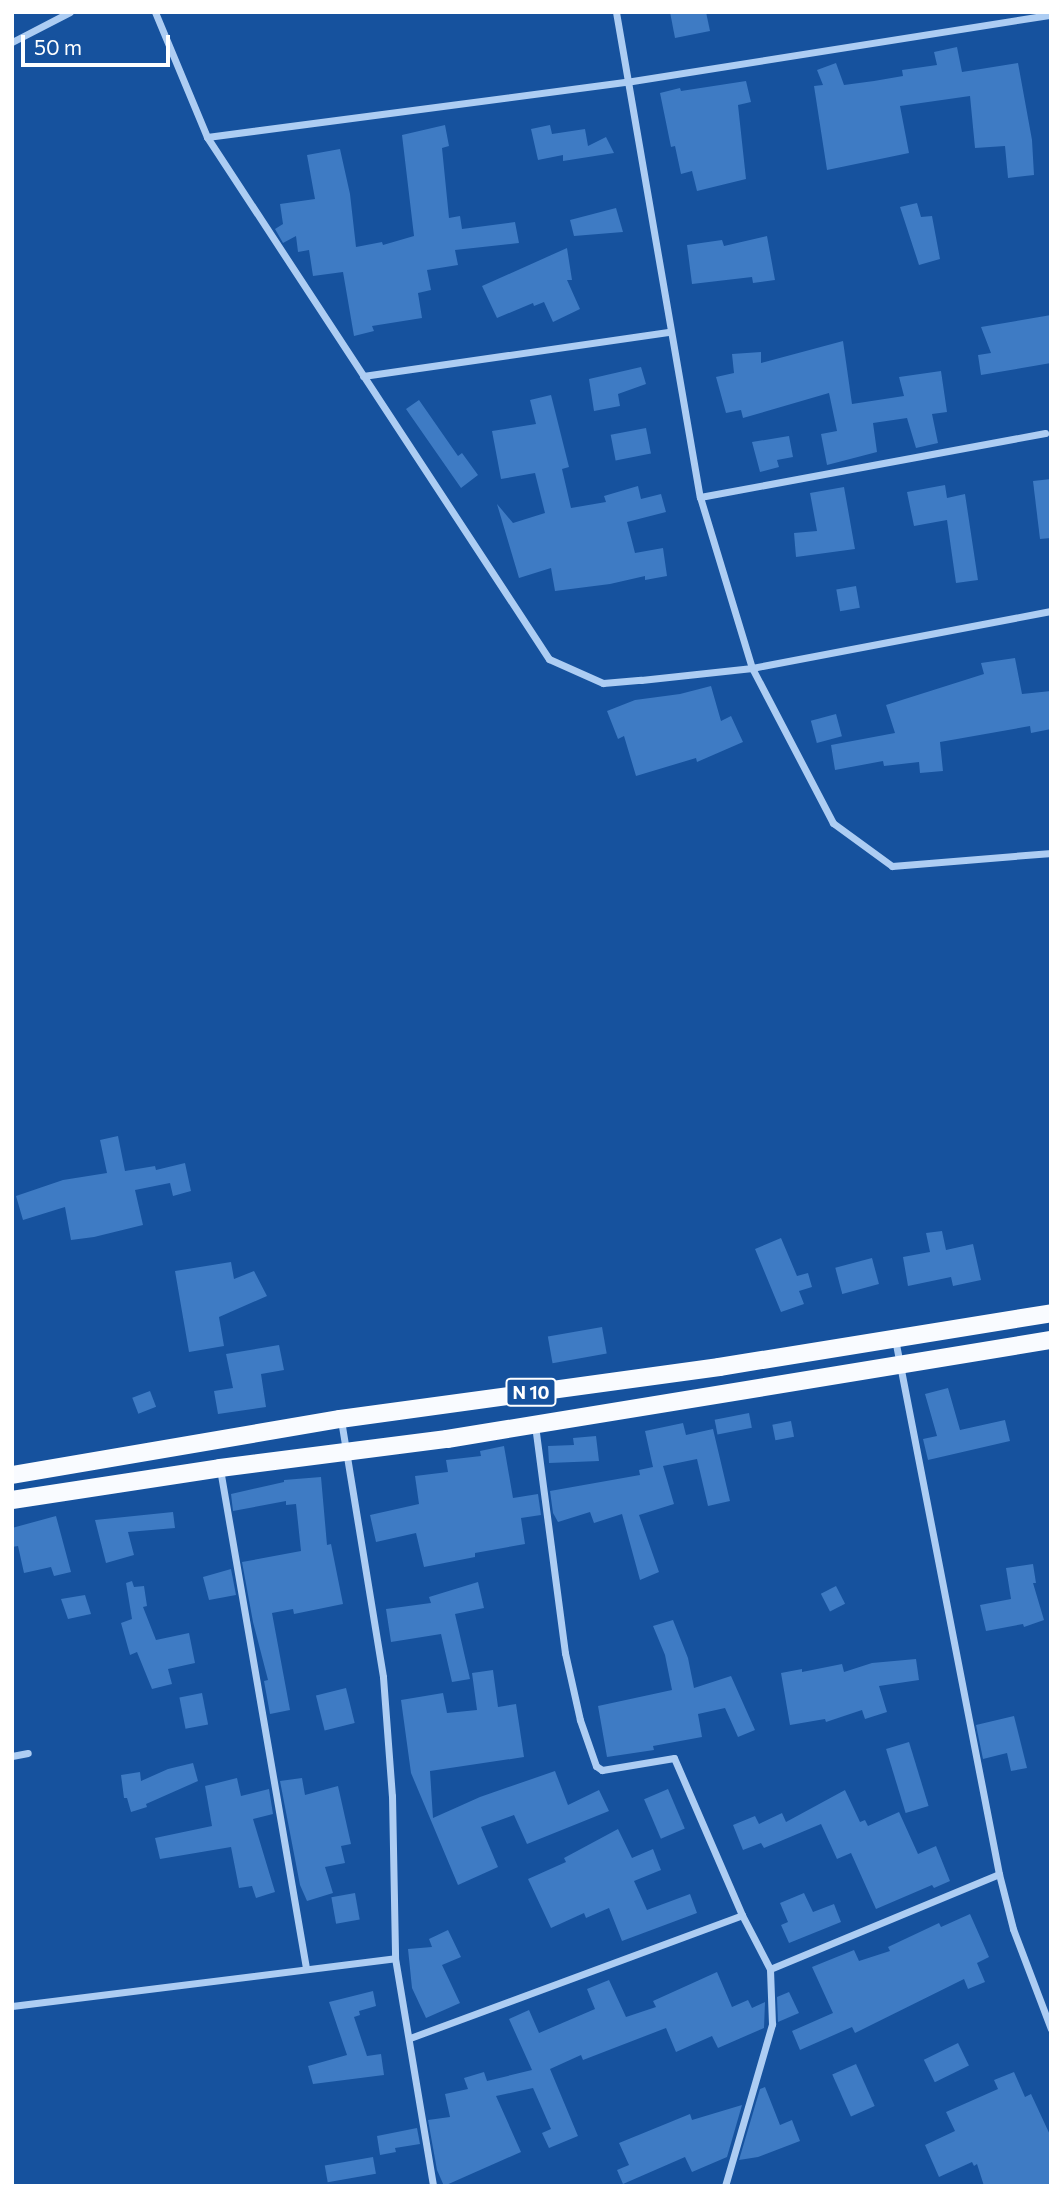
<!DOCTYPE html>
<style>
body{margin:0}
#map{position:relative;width:1063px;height:2198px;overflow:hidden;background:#16529e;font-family:Commissioner,sans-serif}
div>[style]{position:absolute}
.building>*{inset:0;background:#3e7bc4;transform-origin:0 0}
.street>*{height:7px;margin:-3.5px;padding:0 3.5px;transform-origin:3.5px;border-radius:3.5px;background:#adcdf3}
.primary>*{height:18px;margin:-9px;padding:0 9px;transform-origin:9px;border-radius:9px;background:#f9fbff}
span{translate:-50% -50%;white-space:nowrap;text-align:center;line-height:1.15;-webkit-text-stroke:5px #16529e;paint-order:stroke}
.shield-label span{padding:2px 5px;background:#16529e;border:2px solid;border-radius:5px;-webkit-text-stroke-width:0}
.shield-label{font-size:18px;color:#fff;font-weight:700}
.frame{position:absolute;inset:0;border:14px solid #fff;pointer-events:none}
.scale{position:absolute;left:21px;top:35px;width:149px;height:32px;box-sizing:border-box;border:4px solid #fff;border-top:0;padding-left:9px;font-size:21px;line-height:24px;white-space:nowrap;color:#fff;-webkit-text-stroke:5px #16529e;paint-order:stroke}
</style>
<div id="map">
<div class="building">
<i style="clip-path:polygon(670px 12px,706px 12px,710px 31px,675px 38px)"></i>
<i style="clip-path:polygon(957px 47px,962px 72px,1018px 63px,1032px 140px,1034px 175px,1008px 178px,1005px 146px,975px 148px,970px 96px,900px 106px,909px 153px,827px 170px,814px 86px,823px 85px,817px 70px,836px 63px,844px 85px,874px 81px,903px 76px,902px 70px,937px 65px,934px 52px)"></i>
<i style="clip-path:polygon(746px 81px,751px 102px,738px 105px,746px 179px,697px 191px,692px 171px,681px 174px,675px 146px,671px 147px,660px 93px,680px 88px,681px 91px)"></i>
<i style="clip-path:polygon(445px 125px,449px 146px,442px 148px,449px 218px,460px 216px,462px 229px,515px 222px,519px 243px,455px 250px,458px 265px,427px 270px,431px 290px,418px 293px,422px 318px,372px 326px,374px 331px,354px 336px,343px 272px,313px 276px,309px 250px,298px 252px,296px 236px,283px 243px,275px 229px,283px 224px,280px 204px,315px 199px,307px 155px,340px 149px,350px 194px,356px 247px,382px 242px,383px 245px,414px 236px,402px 135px)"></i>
<i style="clip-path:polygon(550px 125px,552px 134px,585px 129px,588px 146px,606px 137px,614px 153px,563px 161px,563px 155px,538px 160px,531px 129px)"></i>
<i style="clip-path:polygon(917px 203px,921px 217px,932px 216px,940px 259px,919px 265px,900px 207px)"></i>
<i style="clip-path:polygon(616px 208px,623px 232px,574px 236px,570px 220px)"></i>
<i style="clip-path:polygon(767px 236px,775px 280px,753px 283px,752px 277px,692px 284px,687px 245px,722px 240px,724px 246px)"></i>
<i style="clip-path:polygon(567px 248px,572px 280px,567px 280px,580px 309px,553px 322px,544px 302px,534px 306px,533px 303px,497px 318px,482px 286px)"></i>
<i style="clip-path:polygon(1051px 315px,1051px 363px,981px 375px,978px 355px,991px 353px,981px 327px)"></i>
<i style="clip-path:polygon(843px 341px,852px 404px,904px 396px,899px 377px,941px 371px,947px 412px,932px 414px,938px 443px,916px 448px,907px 418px,873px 423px,877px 452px,827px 465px,821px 434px,837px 431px,829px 393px,743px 418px,741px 410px,726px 413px,716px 377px,734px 373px,732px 354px,761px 352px,761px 363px)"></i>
<i style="clip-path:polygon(641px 367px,646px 384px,618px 394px,620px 406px,594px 411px,589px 379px)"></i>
<i style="clip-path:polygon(551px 395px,569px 467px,562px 469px,571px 508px,606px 502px,604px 496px,638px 486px,641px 499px,661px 494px,666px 512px,627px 522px,635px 553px,663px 548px,667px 576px,645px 580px,645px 576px,610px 584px,555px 591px,551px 568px,519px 578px,497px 504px,513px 523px,545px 513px,535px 473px,501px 479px,492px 431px,536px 424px,530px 400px)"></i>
<i style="clip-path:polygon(419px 400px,458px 456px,462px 453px,478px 475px,461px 488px,406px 409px)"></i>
<i style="left:646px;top:428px;width:26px;height:36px;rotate:79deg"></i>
<i style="clip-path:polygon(789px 436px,793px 457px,777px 460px,779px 467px,760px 472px,752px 442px)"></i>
<i style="clip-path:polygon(1051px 479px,1051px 538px,1040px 539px,1033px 481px)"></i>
<i style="clip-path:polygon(945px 485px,947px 498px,965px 494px,978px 580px,956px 583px,947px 520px,914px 526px,907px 492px)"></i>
<i style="clip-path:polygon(844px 487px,855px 549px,796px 557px,794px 533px,817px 531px,810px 493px)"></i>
<i style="left:856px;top:586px;width:22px;height:20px;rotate:80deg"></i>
<i style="clip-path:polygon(1015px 658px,1022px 694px,1051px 691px,1051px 729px,1031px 733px,1030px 726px,940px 742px,943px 771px,920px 773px,919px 762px,884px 766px,883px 761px,835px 770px,831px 745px,895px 733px,886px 705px,984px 674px,981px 663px)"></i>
<i style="clip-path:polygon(711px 686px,721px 721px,731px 716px,743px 742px,697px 762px,696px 758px,636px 776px,624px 736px,618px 739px,607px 711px,635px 700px,680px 694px)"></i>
<i style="left:836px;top:714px;width:23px;height:26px;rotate:75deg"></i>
<i style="clip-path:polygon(118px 1136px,125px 1171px,155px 1166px,156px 1170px,185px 1163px,191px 1191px,173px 1196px,170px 1183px,135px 1190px,143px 1225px,94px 1237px,71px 1240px,65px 1207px,23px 1220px,16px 1196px,63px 1180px,107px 1173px,100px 1140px)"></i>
<i style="clip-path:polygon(942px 1231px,946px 1250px,973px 1244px,981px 1280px,953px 1286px,951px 1277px,908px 1286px,903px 1257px,930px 1252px,926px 1233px)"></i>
<i style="clip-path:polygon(781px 1238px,797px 1276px,808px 1273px,812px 1287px,799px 1291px,804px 1304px,781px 1312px,755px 1249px)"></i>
<i style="left:872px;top:1258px;width:27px;height:38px;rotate:75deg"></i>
<i style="clip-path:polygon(231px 1262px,234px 1279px,254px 1271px,267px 1296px,219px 1317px,224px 1346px,189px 1352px,175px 1271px)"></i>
<i style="left:602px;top:1327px;width:27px;height:55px;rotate:80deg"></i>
<i style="clip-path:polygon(279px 1345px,284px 1370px,261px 1374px,266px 1407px,218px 1414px,214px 1391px,233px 1388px,226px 1354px)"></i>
<i style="clip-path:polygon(948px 1388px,960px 1430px,1005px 1420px,1010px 1441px,928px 1460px,923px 1439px,937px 1436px,925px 1394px)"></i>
<i style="left:150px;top:1391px;width:17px;height:19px;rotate:69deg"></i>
<i style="left:749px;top:1413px;width:15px;height:35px;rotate:79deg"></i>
<i style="left:791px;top:1421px;width:16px;height:19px;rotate:79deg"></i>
<i style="clip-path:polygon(683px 1423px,686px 1435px,713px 1429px,730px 1501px,708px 1506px,697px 1459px,663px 1466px,674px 1504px,639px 1515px,659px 1572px,640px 1580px,622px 1514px,594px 1523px,590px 1512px,558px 1522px,553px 1513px,550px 1491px,640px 1475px,639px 1470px,653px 1467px,645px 1431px)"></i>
<i style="clip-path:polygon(596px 1436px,599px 1461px,549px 1463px,548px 1446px,574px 1445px,573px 1438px)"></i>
<i style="clip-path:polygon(504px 1446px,513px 1498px,538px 1494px,541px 1515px,521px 1518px,525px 1544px,475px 1553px,475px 1557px,424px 1567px,416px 1533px,376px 1542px,370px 1515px,419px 1504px,415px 1476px,448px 1472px,446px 1460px,481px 1456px,480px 1451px)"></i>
<i style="clip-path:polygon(321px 1477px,327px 1545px,331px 1544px,343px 1604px,294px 1614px,293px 1609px,272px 1613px,290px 1710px,270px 1714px,264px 1681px,268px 1680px,253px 1622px,242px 1562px,301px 1551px,296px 1504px,286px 1505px,286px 1501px,233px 1511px,231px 1494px,284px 1482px,284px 1480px)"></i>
<i style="clip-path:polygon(173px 1512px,175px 1528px,128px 1532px,134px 1555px,106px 1563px,95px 1520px)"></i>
<i style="clip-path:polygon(56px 1516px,71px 1572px,54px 1576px,51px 1567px,24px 1573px,18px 1546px,12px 1547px,12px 1528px)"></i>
<i style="clip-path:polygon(1033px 1564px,1036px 1583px,1033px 1583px,1044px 1620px,1024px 1627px,1023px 1624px,986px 1631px,980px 1605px,1011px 1599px,1006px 1568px)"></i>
<i style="clip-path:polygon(231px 1569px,236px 1595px,209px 1600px,203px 1577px)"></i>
<i style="clip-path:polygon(132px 1581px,134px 1587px,144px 1586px,147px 1606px,143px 1607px,156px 1640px,189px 1633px,195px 1663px,168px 1669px,172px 1684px,152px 1689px,137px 1652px,130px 1655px,121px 1623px,132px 1619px,126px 1583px)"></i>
<i style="clip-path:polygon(478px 1582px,484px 1608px,455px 1614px,470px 1679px,452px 1682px,441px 1634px,391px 1642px,386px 1609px,431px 1603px,429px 1597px)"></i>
<i style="left:836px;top:1586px;width:20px;height:17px;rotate:63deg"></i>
<i style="clip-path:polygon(85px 1595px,91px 1614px,68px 1619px,61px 1599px)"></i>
<i style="clip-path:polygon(673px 1620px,688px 1658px,694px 1688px,731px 1676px,755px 1730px,738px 1737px,725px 1708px,698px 1714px,702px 1737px,653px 1746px,654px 1750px,607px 1757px,598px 1706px,672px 1690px,665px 1655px,653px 1626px)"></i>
<i style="clip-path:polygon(916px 1659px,919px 1680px,879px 1686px,887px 1712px,865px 1719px,862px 1710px,826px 1722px,825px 1719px,790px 1725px,781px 1673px,802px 1669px,802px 1672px,842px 1664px,844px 1672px,872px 1663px)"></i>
<i style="clip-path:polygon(493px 1670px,498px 1707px,516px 1704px,524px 1757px,430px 1771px,433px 1818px,480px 1797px,555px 1771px,568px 1805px,599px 1790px,609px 1811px,527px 1844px,514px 1815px,481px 1827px,498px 1867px,458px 1885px,411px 1773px,401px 1700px,443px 1693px,447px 1713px,477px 1710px,472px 1673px)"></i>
<i style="left:346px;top:1688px;width:36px;height:31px;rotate:76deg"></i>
<i style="left:202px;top:1693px;width:32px;height:23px;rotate:79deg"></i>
<i style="clip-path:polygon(1014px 1716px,1027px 1768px,1011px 1771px,1007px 1753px,983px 1759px,976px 1725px)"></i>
<i style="left:909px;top:1742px;width:67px;height:24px;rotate:73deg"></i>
<i style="clip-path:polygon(193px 1763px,198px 1781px,146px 1804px,147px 1807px,131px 1812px,127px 1798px,124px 1798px,121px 1775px,140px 1772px,141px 1781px,168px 1769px)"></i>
<i style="clip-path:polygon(237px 1778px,241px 1796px,269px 1789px,273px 1814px,253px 1819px,275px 1892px,256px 1898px,252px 1886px,239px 1888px,231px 1847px,160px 1859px,155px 1838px,212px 1826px,205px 1786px)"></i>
<i style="clip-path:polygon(302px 1778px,305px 1795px,338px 1786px,351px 1844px,341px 1846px,345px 1863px,325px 1867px,333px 1893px,307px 1901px,300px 1885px,280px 1781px)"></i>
<i style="left:668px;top:1789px;width:43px;height:26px;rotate:67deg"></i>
<i style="clip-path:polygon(845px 1790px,860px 1822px,865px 1820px,868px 1826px,899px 1812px,918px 1854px,936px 1846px,950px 1881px,934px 1888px,932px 1885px,876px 1909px,851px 1853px,837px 1859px,821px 1824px,764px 1848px,761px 1843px,743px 1850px,733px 1825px,755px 1816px,759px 1824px,782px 1813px,786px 1822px)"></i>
<i style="clip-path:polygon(618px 1829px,632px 1858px,653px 1849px,661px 1870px,634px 1881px,647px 1910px,690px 1894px,697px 1913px,622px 1941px,609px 1908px,586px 1918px,584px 1913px,551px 1928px,528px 1879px,566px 1862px,564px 1858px)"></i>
<i style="left:355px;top:1893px;width:27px;height:24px;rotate:80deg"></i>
<i style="clip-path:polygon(804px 1893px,813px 1912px,834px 1904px,841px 1922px,789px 1943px,781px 1925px,788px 1922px,780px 1903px)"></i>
<i style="clip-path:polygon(970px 1914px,989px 1957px,977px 1963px,985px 1982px,968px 1989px,964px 1979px,855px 2033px,852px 2027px,800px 2050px,792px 2031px,833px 2013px,812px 1967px,854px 1950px,859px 1961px,890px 1951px,888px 1947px,939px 1923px,941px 1927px)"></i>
<i style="clip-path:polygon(448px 1930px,461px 1957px,442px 1965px,460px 2003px,426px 2018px,412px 1988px,408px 1949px,432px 1947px,429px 1939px)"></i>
<i style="clip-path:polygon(717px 1972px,732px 2007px,748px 2000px,752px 2008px,765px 2002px,764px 2028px,718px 2048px,712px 2036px,676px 2052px,666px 2028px,583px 2060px,581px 2055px,550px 2069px,578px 2136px,549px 2148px,542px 2133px,551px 2129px,533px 2088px,496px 2096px,521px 2152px,444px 2186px,437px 2170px,428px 2120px,450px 2117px,445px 2094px,468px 2089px,464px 2078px,484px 2072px,487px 2081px,532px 2070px,509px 2019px,529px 2010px,539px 2033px,595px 2009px,587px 1989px,609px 1980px,626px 2017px,656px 2007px,653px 2001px)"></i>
<i style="clip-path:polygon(373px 1991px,376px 2006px,359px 2011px,360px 2015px,354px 2017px,367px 2056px,381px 2054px,384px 2075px,313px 2084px,308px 2066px,347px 2055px,329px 2002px)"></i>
<i style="clip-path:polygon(789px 1992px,799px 2013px,778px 2022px,777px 1997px)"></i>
<i style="left:958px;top:2043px;width:25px;height:38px;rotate:64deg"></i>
<i style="left:856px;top:2064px;width:46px;height:26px;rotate:66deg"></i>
<i style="clip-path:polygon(1014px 2072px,1025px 2097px,1031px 2094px,1051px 2137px,1051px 2186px,984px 2186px,977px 2164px,974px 2166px,972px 2162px,939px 2177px,925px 2145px,955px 2131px,946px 2112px,998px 2089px,994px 2080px)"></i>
<i style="clip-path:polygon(765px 2087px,780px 2125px,792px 2120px,800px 2141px,758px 2157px,739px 2160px,760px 2089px)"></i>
<i style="clip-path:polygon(742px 2105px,727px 2157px,692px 2172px,685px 2157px,623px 2184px,617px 2170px,629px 2165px,619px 2143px,690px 2114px,692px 2120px)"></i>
<i style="clip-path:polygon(417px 2128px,420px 2144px,395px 2148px,396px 2152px,380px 2155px,377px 2136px)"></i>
<i style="left:373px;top:2157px;width:17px;height:49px;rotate:80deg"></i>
</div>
<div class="street">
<i style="left:155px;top:12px;width:135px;rotate:67.4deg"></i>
<i style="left:207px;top:137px;width:423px;rotate:-7.5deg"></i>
<i style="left:626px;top:82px;width:430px;rotate:-9deg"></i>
<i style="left:616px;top:12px;width:492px;rotate:80.2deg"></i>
<i style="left:700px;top:497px;width:179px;rotate:73.1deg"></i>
<i style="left:752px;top:668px;width:175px;rotate:62.4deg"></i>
<i style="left:833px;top:823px;width:73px;rotate:36.1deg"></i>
<i style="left:892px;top:866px;width:160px;rotate:-4.7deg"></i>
<i style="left:12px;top:42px;width:65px;rotate:-27.3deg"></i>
<i style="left:207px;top:137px;width:624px;rotate:56.77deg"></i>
<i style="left:549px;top:659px;width:59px;rotate:24deg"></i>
<i style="left:603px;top:683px;width:38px;rotate:-5deg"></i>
<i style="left:641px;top:680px;width:112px;rotate:-6.2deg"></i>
<i style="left:752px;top:668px;width:304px;rotate:-10.8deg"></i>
<i style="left:363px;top:376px;width:310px;rotate:-8.2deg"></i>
<i style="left:700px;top:497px;width:351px;rotate:-10.5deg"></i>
<i style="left:895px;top:1339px;width:545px;rotate:79deg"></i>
<i style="left:999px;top:1874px;width:57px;rotate:75.7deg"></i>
<i style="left:1013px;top:1929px;width:107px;rotate:69.2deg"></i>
<i style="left:341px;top:1420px;width:260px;rotate:80.7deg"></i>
<i style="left:383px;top:1677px;width:119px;rotate:85.7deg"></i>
<i style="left:392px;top:1796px;width:162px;rotate:88.9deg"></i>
<i style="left:395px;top:1958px;width:231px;rotate:80.5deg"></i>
<i style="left:220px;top:1469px;width:506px;rotate:80.22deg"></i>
<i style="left:12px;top:1756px;width:16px;rotate:-11deg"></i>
<i style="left:742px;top:1915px;width:61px;rotate:62.6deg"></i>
<i style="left:12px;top:2006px;width:386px;rotate:-7.1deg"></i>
<i style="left:410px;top:2038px;width:354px;rotate:-20.3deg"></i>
<i style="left:742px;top:1915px;width:171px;rotate:-113.4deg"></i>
<i style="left:674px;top:1758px;width:73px;rotate:170.5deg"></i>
<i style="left:602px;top:1770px;width:7px;rotate:-146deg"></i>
<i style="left:596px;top:1766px;width:49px;rotate:-109.2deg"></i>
<i style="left:580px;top:1720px;width:69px;rotate:-102.6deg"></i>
<i style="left:565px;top:1653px;width:231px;rotate:-97.5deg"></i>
<i style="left:725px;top:2186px;width:169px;rotate:-73.8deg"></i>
<i style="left:772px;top:2024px;width:55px;rotate:-92.1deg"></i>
<i style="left:770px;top:1969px;width:248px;rotate:-22.5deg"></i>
</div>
<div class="primary">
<i style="left:12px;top:1475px;width:333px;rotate:-9.7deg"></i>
<i style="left:340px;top:1419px;width:383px;rotate:-7.8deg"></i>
<i style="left:719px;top:1367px;width:336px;rotate:-9.2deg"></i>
<i style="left:12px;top:1500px;width:210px;rotate:-8.7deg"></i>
<i style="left:220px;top:1468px;width:229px;rotate:-7.3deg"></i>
<i style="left:447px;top:1439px;width:612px;rotate:-9.31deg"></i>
</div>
<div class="shield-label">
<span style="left:531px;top:1392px">N 10</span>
</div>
<div class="frame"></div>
<div class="scale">50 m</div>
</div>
